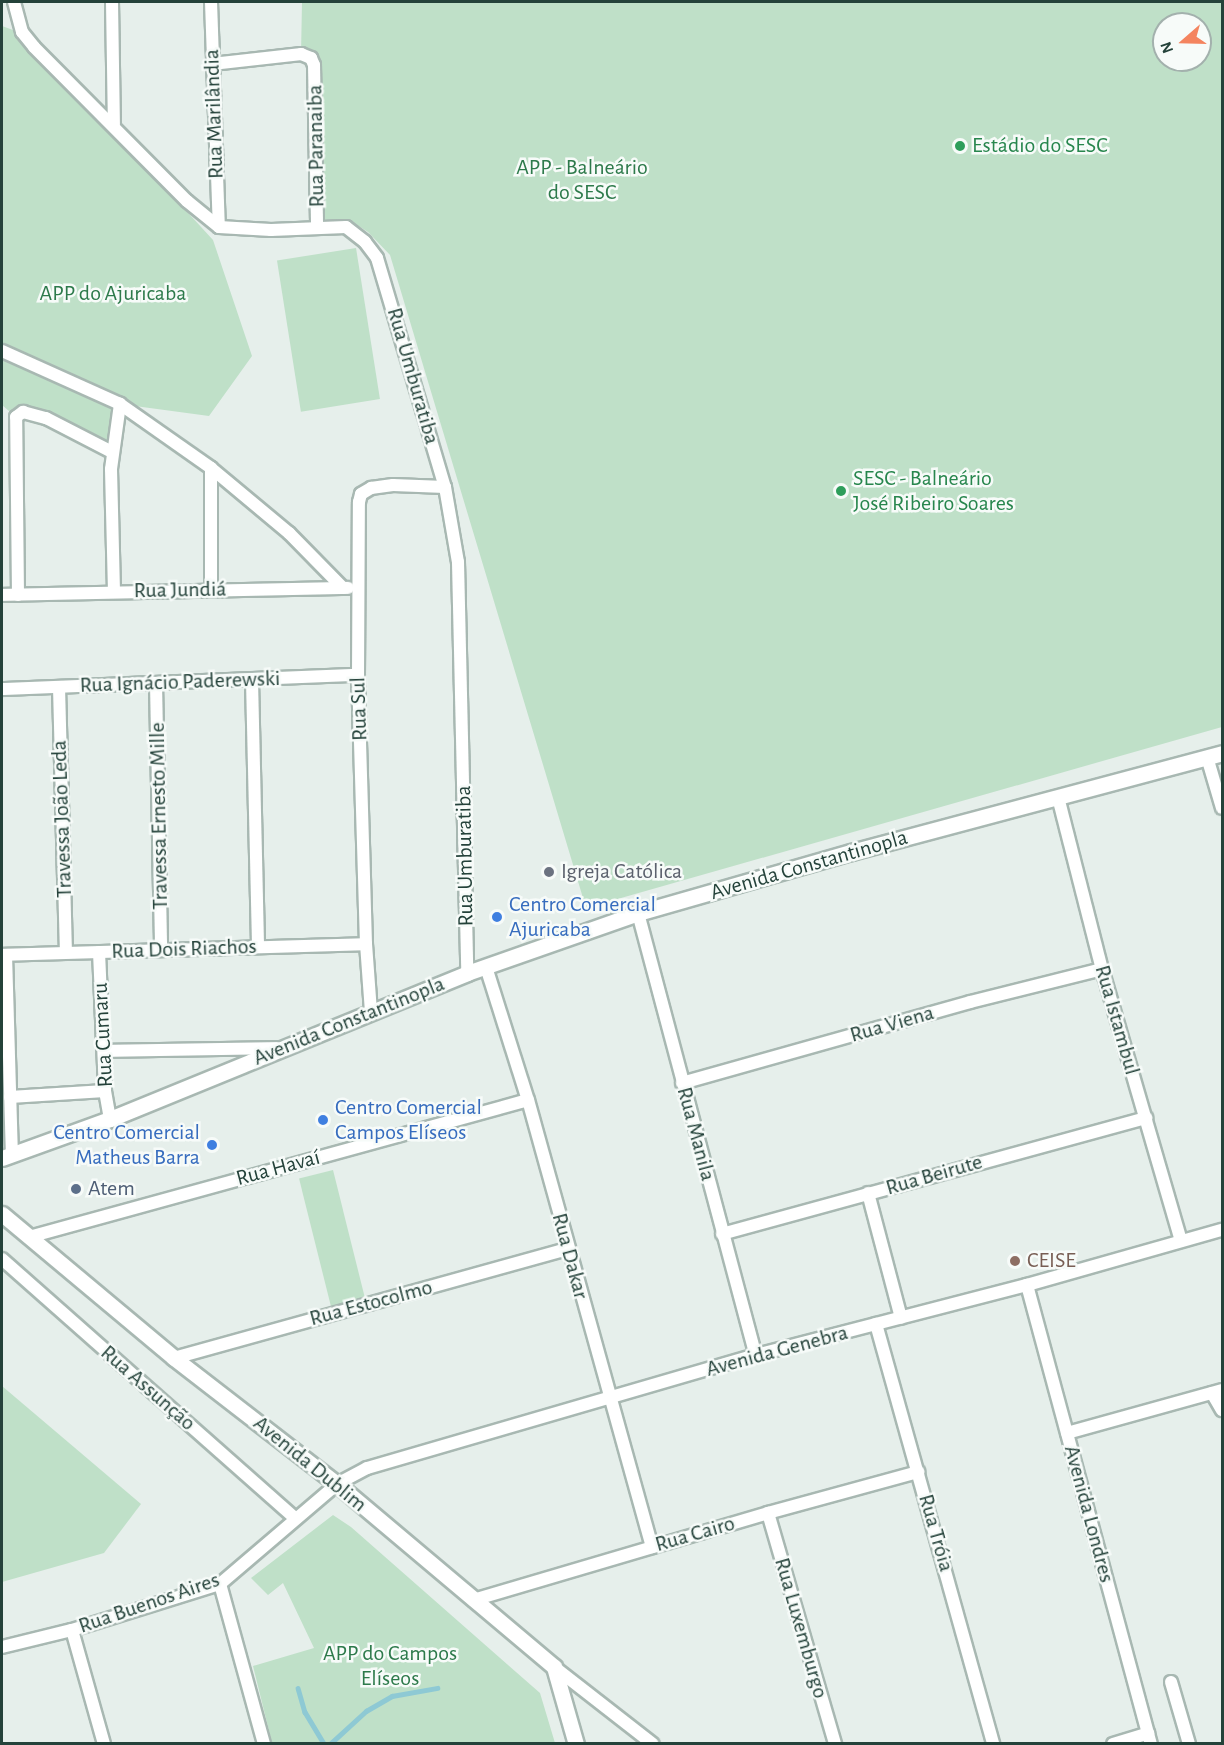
<!DOCTYPE html>
<meta charset="utf-8">
<style>
body{margin:0}
#map{position:relative;width:1224px;height:1745px;overflow:hidden;background:#e6efeb;font-family:"Alegreya Sans",sans-serif}
div>[style]{position:absolute}
.green>*{inset:0;background:#bfe0c8;transform-origin:0 0}
.stream>*{height:4.5px;margin:-2.25px;padding:0 2.25px;transform-origin:2.25px;border-radius:2.25px;background:#8ec9d4}
.roads{filter:drop-shadow(2px 0 #a8b8b2) drop-shadow(-2px 0 #a8b8b2) drop-shadow(0 2px #a8b8b2) drop-shadow(0 -2px #a8b8b2)}
.minor>*{height:12px;margin:-6px;padding:0 6px;transform-origin:6px;border-radius:6px;background:#fff}
.tertiary>*{height:15px;margin:-7.5px;padding:0 7.5px;transform-origin:7.5px;border-radius:7.5px;background:#fff}
.dots>*{width:16px;height:16px;translate:-50% -50%;box-sizing:border-box;border:3px solid #f7fbf9;border-radius:50%}
span{translate:-50% -50%;white-space:nowrap;text-align:center;line-height:1.15;-webkit-text-stroke:5px #f7fbf9;paint-order:stroke}
.street-label{font-size:22px;color:#24423a}
.leisure-label{font-size:22px;color:#27864d}
.left{translate:0 -50%;text-align:left}
.park-label{font-size:22px;color:#2d7a4b}
.worship-label{font-size:22px;color:#5b616d}
.shop-label{font-size:22px;color:#366cbe}
.right{translate:-100% -50%;text-align:right}
.service-label{font-size:22px;color:#4e5e75}
.education-label{font-size:22px;color:#785e54}
.frame{position:absolute;inset:0;border:3px solid #24423a;pointer-events:none}
.north{position:absolute;left:1152px;top:12px;width:60px;height:60px;box-sizing:border-box;background:#f7fbf9;border:2px solid #a3b1ad;border-radius:50%;rotate:250deg;font-size:16px;font-weight:700;line-height:24px;text-align:center;color:#24423a}
.north::after{content:'';display:block;margin:auto;width:21px;height:27px;background:#f4845f;clip-path:polygon(50% 0,100% 100%,50% 72%,0 100%)}
</style>
<div id="map">
<div class="green">
<i style="clip-path:polygon(evenodd,302px 2px,1222px 2px,1222px 727px,586px 908px,390px 255px,368px 232px,349px 220px,317px 220px,314px 65px,301px 54px,302px 2px,1164px 24px,1200px 24px,1200px 60px,1164px 60px,1164px 24px)"></i>
<i style="clip-path:polygon(2px 26px,24px 34px,213px 240px,252px 356px,209px 416px,120px 404px,112px 452px,46px 418px,16px 417px,2px 405px)"></i>
<i style="left:356px;top:248px;width:153px;height:80px;rotate:81deg"></i>
<i style="left:333px;top:1170px;width:132px;height:35px;rotate:76deg"></i>
<i style="clip-path:polygon(2px 1386px,141px 1504px,104px 1553px,2px 1582px)"></i>
<i style="clip-path:polygon(333px 1515px,351px 1527px,540px 1693px,555px 1743px,272px 1743px,253px 1666px,314px 1648px,283px 1583px,268px 1595px,251px 1578px)"></i>
</div>
<div class="stream">
<i style="left:298px;top:1688px;width:25px;rotate:74deg"></i>
<i style="left:305px;top:1712px;width:37px;rotate:59deg"></i>
<i style="left:330px;top:1744px;width:49px;rotate:-42.5deg"></i>
<i style="left:366px;top:1711px;width:30px;rotate:-30deg"></i>
<i style="left:392px;top:1696px;width:46px;rotate:-10.1deg"></i>
</div>
<div class="roads">
<div class="minor">
<i style="left:14px;top:2px;width:31px;rotate:75deg"></i>
<i style="left:22px;top:32px;width:19px;rotate:51deg"></i>
<i style="left:34px;top:47px;width:217px;rotate:45.2deg"></i>
<i style="left:187px;top:201px;width:41px;rotate:39.1deg"></i>
<i style="left:219px;top:227px;width:52px;rotate:3.3deg"></i>
<i style="left:271px;top:230px;width:75px;rotate:-2.3deg"></i>
<i style="left:346px;top:227px;width:24px;rotate:38deg"></i>
<i style="left:365px;top:242px;width:20px;rotate:53deg"></i>
<i style="left:377px;top:258px;width:239px;rotate:73.5deg"></i>
<i style="left:445px;top:487px;width:76px;rotate:80.2deg"></i>
<i style="left:458px;top:562px;width:411px;rotate:88.7deg"></i>
<i style="left:112px;top:2px;width:122px;rotate:89.1deg"></i>
<i style="left:211px;top:2px;width:225px;rotate:88deg"></i>
<i style="left:212px;top:64px;width:90px;rotate:-6.4deg"></i>
<i style="left:301px;top:54px;width:11px;rotate:22deg"></i>
<i style="left:311px;top:58px;width:8px;rotate:67deg"></i>
<i style="left:314px;top:65px;width:162px;rotate:88.9deg"></i>
<i style="left:2px;top:351px;width:129px;rotate:24.2deg"></i>
<i style="left:120px;top:404px;width:111px;rotate:35.1deg"></i>
<i style="left:211px;top:468px;width:102px;rotate:39.8deg"></i>
<i style="left:289px;top:533px;width:77px;rotate:45.5deg"></i>
<i style="left:211px;top:590px;width:122px;rotate:-90deg"></i>
<i style="left:114px;top:592px;width:123px;rotate:-91.4deg"></i>
<i style="left:111px;top:469px;width:66px;rotate:-82.1deg"></i>
<i style="left:2px;top:595px;width:346px;rotate:-1.2deg"></i>
<i style="left:18px;top:595px;width:178px;rotate:-90.6deg"></i>
<i style="left:16px;top:417px;width:9px;rotate:-36deg"></i>
<i style="left:23px;top:412px;width:24px;rotate:15deg"></i>
<i style="left:46px;top:418px;width:74px;rotate:27.3deg"></i>
<i style="left:252px;top:680px;width:266px;rotate:88.7deg"></i>
<i style="left:156px;top:683px;width:265px;rotate:88.9deg"></i>
<i style="left:59px;top:687px;width:264px;rotate:88.5deg"></i>
<i style="left:2px;top:689px;width:356px;rotate:-2.3deg"></i>
<i style="left:1207px;top:757px;width:53px;rotate:73.6deg"></i>
<i style="left:1058px;top:797px;width:178px;rotate:75.7deg"></i>
<i style="left:1102px;top:969px;width:283px;rotate:73.8deg"></i>
<i style="left:638px;top:913px;width:457px;rotate:75.1deg"></i>
<i style="left:99px;top:952px;width:139px;rotate:87.5deg"></i>
<i style="left:105px;top:1091px;width:28px;rotate:80deg"></i>
<i style="left:2px;top:955px;width:364px;rotate:-1.7deg"></i>
<i style="left:6px;top:955px;width:200px;rotate:88.3deg"></i>
<i style="left:486px;top:967px;width:139px;rotate:72.5deg"></i>
<i style="left:528px;top:1100px;width:464px;rotate:74.5deg"></i>
<i style="left:371px;top:1012px;width:68px;rotate:-94.2deg"></i>
<i style="left:366px;top:944px;width:269px;rotate:-91.7deg"></i>
<i style="left:358px;top:675px;width:173px;rotate:-89.7deg"></i>
<i style="left:359px;top:502px;width:8px;rotate:-76deg"></i>
<i style="left:361px;top:494px;width:12px;rotate:-31deg"></i>
<i style="left:371px;top:488px;width:22px;rotate:-8deg"></i>
<i style="left:393px;top:485px;width:52px;rotate:2.2deg"></i>
<i style="left:104px;top:1051px;width:173px;rotate:-1deg"></i>
<i style="left:682px;top:1083px;width:299px;rotate:-15.7deg"></i>
<i style="left:970px;top:1002px;width:136px;rotate:-14deg"></i>
<i style="left:10px;top:1097px;width:95px;rotate:-3.6deg"></i>
<i style="left:868px;top:1193px;width:129px;rotate:75.2deg"></i>
<i style="left:722px;top:1234px;width:440px;rotate:-15.3deg"></i>
<i style="left:29px;top:1237px;width:517px;rotate:-15.35deg"></i>
<i style="left:2px;top:1259px;width:391px;rotate:41.5deg"></i>
<i style="left:1027px;top:1285px;width:475px;rotate:74.9deg"></i>
<i style="left:876px;top:1324px;width:436px;rotate:74.4deg"></i>
<i style="left:174px;top:1358px;width:409px;rotate:-15.5deg"></i>
<i style="left:1212px;top:1393px;width:20px;rotate:60deg"></i>
<i style="left:1067px;top:1433px;width:161px;rotate:-15.5deg"></i>
<i style="left:768px;top:1513px;width:241px;rotate:73.8deg"></i>
<i style="left:220px;top:1584px;width:166px;rotate:74.6deg"></i>
<i style="left:473px;top:1600px;width:308px;rotate:-16.4deg"></i>
<i style="left:768px;top:1513px;width:156px;rotate:-15.3deg"></i>
<i style="left:72px;top:1630px;width:118px;rotate:74.3deg"></i>
<i style="left:2px;top:1647px;width:72px;rotate:-13.7deg"></i>
<i style="left:72px;top:1630px;width:155px;rotate:-17.3deg"></i>
<i style="left:220px;top:1584px;width:154px;rotate:-40.5deg"></i>
<i style="left:337px;top:1484px;width:34px;rotate:-28deg"></i>
<i style="left:367px;top:1468px;width:405px;rotate:-16.2deg"></i>
<i style="left:756px;top:1355px;width:280px;rotate:-14.5deg"></i>
<i style="left:1027px;top:1285px;width:203px;rotate:-15.8deg"></i>
<i style="left:554px;top:1667px;width:125px;rotate:37.9deg"></i>
<i style="left:1171px;top:1682px;width:65px;rotate:73.8deg"></i>
<i style="left:1113px;top:1744px;width:37px;rotate:-17deg"></i>
</div>
<div class="tertiary">
<i style="left:2px;top:1158px;width:115px;rotate:-19.9deg"></i>
<i style="left:110px;top:1119px;width:386px;rotate:-22.2deg"></i>
<i style="left:467px;top:973px;width:181px;rotate:-19.3deg"></i>
<i style="left:638px;top:913px;width:222px;rotate:-16deg"></i>
<i style="left:851px;top:852px;width:384px;rotate:-14.9deg"></i>
<i style="left:2px;top:1214px;width:224px;rotate:39.9deg"></i>
<i style="left:174px;top:1358px;width:206px;rotate:37.7deg"></i>
<i style="left:337px;top:1484px;width:284px;rotate:40.1deg"></i>
<i style="left:554px;top:1667px;width:80px;rotate:74.1deg"></i>
</div>
</div>
<div class="dots">
<i style="left:960px;top:146px;background:#2e9e5b"></i>
<i style="left:841px;top:491px;background:#2e9e5b"></i>
<i style="left:549px;top:872px;background:#6b7280"></i>
<i style="left:497px;top:917px;background:#3f7fe0"></i>
<i style="left:323px;top:1120px;background:#3f7fe0"></i>
<i style="left:212px;top:1145px;background:#3f7fe0"></i>
<i style="left:76px;top:1189px;background:#5c6f8a"></i>
<i style="left:1015px;top:1261px;background:#8d6e63"></i>
</div>
<div class="street-label">
<span style="left:214px;top:114px;rotate:-92deg">Rua Marilândia</span>
<span style="left:316px;top:146px;rotate:-91deg">Rua Paranaiba</span>
<span style="left:413px;top:376px;rotate:74deg">Rua Umburatiba</span>
<span style="left:180px;top:590px;rotate:-1deg">Rua Jundiá</span>
<span style="left:180px;top:682px;rotate:-2deg">Rua Ignácio Paderewski</span>
<span style="left:359px;top:709px;rotate:-92deg">Rua Sul</span>
<span style="left:159px;top:816px;rotate:-91deg">Travessa Ernesto Mille</span>
<span style="left:62px;top:819px;rotate:-92deg">Travessa João Leda</span>
<span style="left:465px;top:856px;rotate:-91deg">Rua Umburatiba</span>
<span style="left:809px;top:865px;rotate:-16deg">Avenida Constantinopla</span>
<span style="left:184px;top:949px;rotate:-2deg">Rua Dois Riachos</span>
<span style="left:1117px;top:1020px;rotate:74deg">Rua Istambul</span>
<span style="left:349px;top:1021px;rotate:-22deg">Avenida Constantinopla</span>
<span style="left:892px;top:1024px;rotate:-16deg">Rua Viena</span>
<span style="left:103px;top:1035px;rotate:-93deg">Rua Cumaru</span>
<span style="left:696px;top:1134px;rotate:75deg">Rua Manila</span>
<span style="left:278px;top:1168px;rotate:-15deg">Rua Havaí</span>
<span style="left:934px;top:1175px;rotate:-16deg">Rua Beirute</span>
<span style="left:570px;top:1256px;rotate:75deg">Rua Dakar</span>
<span style="left:371px;top:1303px;rotate:-15deg">Rua Estocolmo</span>
<span style="left:777px;top:1351px;rotate:-15deg">Avenida Genebra</span>
<span style="left:148px;top:1388px;rotate:41deg">Rua Assunção</span>
<span style="left:310px;top:1464px;rotate:39deg">Avenida Dublim</span>
<span style="left:1089px;top:1514px;rotate:75deg">Avenida Londres</span>
<span style="left:936px;top:1533px;rotate:74deg">Rua Tróia</span>
<span style="left:695px;top:1534px;rotate:-16deg">Rua Cairo</span>
<span style="left:149px;top:1603px;rotate:-19deg">Rua Buenos Aires</span>
<span style="left:801px;top:1628px;rotate:74deg">Rua Luxemburgo</span>
</div>
<div class="leisure-label">
<span class="left" style="left:972px;top:146px">Estádio do SESC</span>
<span class="left" style="left:853px;top:491px">SESC - Balneário<br>José Ribeiro Soares</span>
</div>
<div class="park-label">
<span style="left:582px;top:180px">APP - Balneário<br>do SESC</span>
<span style="left:113px;top:294px">APP do Ajuricaba</span>
<span style="left:390px;top:1666px">APP do Campos<br>Elíseos</span>
</div>
<div class="worship-label">
<span class="left" style="left:561px;top:872px">Igreja Católica</span>
</div>
<div class="shop-label">
<span class="left" style="left:509px;top:917px">Centro Comercial<br>Ajuricaba</span>
<span class="left" style="left:335px;top:1120px">Centro Comercial<br>Campos Elíseos</span>
<span class="right" style="left:200px;top:1145px">Centro Comercial<br>Matheus Barra</span>
</div>
<div class="service-label">
<span class="left" style="left:88px;top:1189px">Atem</span>
</div>
<div class="education-label">
<span class="left" style="left:1027px;top:1261px">CEISE</span>
</div>
<div class="frame"></div>
<div class="north">N</div>
</div>
